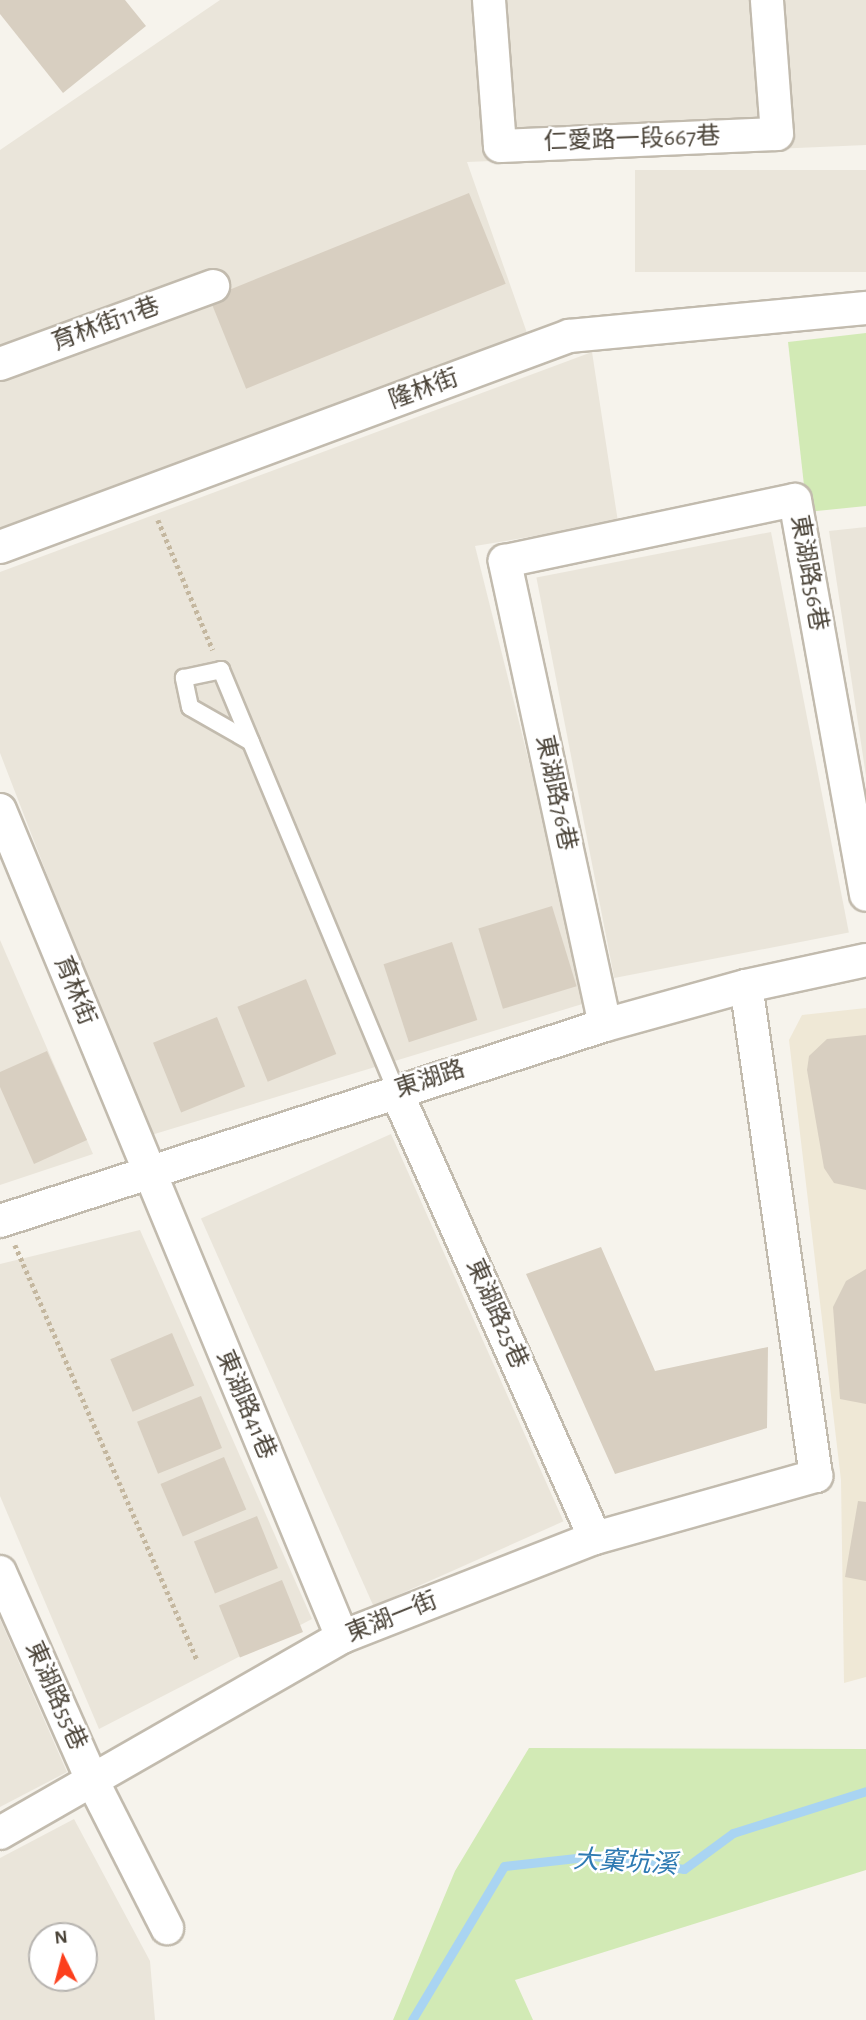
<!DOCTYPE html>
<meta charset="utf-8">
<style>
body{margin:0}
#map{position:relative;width:866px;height:2020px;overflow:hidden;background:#f6f3ec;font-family:"Alegreya Sans","Noto Sans TC",sans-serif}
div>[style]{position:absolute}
.residential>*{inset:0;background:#eae5da;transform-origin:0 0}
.education>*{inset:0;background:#efe8d6}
.green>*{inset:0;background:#d2eab5}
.stream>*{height:9px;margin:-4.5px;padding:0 4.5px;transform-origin:4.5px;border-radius:4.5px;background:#a9d4f2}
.building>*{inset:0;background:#d8cfc1;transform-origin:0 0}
.path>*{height:4.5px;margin-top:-2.25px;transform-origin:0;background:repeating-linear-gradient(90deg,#c4b79f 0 3.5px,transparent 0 7px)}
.roads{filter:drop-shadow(2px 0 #c2bbae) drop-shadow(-2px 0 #c2bbae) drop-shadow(0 2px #c2bbae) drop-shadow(0 -2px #c2bbae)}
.service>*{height:16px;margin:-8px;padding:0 8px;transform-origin:8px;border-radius:8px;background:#fff}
.minor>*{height:32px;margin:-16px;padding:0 16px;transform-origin:16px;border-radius:16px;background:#fff}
span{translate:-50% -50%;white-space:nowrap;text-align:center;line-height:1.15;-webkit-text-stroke:5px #fff;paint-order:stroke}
.street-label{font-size:24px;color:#4b4439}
.water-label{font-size:26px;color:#2e7ab2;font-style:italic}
.north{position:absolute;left:28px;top:1922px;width:70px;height:70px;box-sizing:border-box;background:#fff;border:2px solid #b7b4b0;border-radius:50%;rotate:354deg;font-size:19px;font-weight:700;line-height:28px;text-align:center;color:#4b4439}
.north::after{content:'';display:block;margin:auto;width:24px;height:32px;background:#fc3f1d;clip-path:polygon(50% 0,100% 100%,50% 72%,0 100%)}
</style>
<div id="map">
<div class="residential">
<i style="clip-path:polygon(220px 0,866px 0,866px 145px,467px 162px,533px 350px,0 547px,0 150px)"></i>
<i style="left:866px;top:170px;width:102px;height:231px;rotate:90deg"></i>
<i style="clip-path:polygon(592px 352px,618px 522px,475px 546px,589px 1002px,148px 1136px,0 753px,0 572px)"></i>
<i style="clip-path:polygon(866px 527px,866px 776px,829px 531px)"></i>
<i style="left:771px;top:532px;width:408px;height:239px;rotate:79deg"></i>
<i style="clip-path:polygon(0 940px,93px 1154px,0 1185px)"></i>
<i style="left:391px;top:1134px;width:424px;height:208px;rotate:66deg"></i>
<i style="clip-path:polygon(140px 1230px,312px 1619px,99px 1729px,0 1496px,0 1264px)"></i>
<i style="clip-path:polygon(0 1619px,67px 1772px,0 1807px)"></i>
<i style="clip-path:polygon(evenodd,74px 1819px,150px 1961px,155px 2020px,0 2020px,0 1858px,74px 1819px,42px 1936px,84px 1936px,84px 1978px,42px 1978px,42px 1936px)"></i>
</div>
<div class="education">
<i style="clip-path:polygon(866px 1008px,866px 1677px,844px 1683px,841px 1480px,789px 1040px,802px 1015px)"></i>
</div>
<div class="green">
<i style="clip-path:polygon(866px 333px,866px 506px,807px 512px,788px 342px)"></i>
<i style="clip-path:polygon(529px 1748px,866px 1749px,866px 1870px,515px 1980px,533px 2020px,393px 2020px,455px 1871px)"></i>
</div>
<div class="stream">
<i style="left:412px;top:2020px;width:179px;rotate:-59.1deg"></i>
<i style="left:504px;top:1866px;width:91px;rotate:-6.3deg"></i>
<i style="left:594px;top:1856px;width:91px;rotate:8.2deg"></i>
<i style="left:684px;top:1869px;width:61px;rotate:-36.3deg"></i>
<i style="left:733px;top:1833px;width:139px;rotate:-17.5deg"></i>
</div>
<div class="building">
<i style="clip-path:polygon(0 0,125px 0,146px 26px,63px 93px,0 14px)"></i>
<i style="left:469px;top:193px;width:98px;height:280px;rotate:68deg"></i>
<i style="left:552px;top:906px;width:84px;height:77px;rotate:73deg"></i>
<i style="left:452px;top:942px;width:82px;height:72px;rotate:72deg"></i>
<i style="left:306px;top:979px;width:81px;height:74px;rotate:68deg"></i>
<i style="left:217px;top:1017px;width:75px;height:69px;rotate:68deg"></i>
<i style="clip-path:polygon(866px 1035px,866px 1190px,834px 1183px,824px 1168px,807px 1070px,809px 1056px,827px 1039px)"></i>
<i style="clip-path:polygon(47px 1051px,87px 1140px,34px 1164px,0 1087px,0 1072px)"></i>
<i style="clip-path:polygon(601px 1247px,655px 1371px,768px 1347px,767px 1428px,615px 1474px,526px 1274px)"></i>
<i style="clip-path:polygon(866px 1269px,866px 1404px,840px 1399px,833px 1307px,846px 1281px)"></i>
<i style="left:172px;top:1333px;width:57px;height:67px;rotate:67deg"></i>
<i style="left:201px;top:1396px;width:56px;height:69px;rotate:68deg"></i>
<i style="left:224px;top:1457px;width:57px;height:69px;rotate:67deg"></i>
<i style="clip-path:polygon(858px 1501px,866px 1502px,866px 1581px,845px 1577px)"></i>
<i style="left:257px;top:1516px;width:56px;height:68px;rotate:68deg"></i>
<i style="left:282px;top:1580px;width:56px;height:68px;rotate:68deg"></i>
</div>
<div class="path">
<i style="left:158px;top:520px;width:141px;rotate:67.1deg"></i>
<i style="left:15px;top:1245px;width:454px;rotate:66.3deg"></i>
</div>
<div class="roads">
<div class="service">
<i style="left:251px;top:742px;width:70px;rotate:-150.2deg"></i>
<i style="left:190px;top:707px;width:30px;rotate:-102deg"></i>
<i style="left:184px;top:678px;width:38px;rotate:-12deg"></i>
<i style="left:221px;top:670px;width:456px;rotate:67.4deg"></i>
</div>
<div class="minor">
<i style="left:489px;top:0;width:146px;rotate:85.7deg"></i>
<i style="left:500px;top:146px;width:277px;rotate:-2.5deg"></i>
<i style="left:777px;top:134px;width:134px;rotate:-94.3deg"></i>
<i style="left:0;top:364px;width:227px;rotate:-20.1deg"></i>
<i style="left:0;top:547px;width:607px;rotate:-20.35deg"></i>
<i style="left:569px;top:336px;width:298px;rotate:-5.4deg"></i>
<i style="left:0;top:810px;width:895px;rotate:67.53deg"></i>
<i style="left:605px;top:1025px;width:475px;rotate:-102.2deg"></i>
<i style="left:505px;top:561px;width:296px;rotate:-11.9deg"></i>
<i style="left:795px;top:500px;width:401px;rotate:79.8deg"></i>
<i style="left:396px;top:1091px;width:489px;rotate:66deg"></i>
<i style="left:0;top:1221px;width:636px;rotate:-17.95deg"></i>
<i style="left:605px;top:1025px;width:146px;rotate:-15.5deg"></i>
<i style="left:746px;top:986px;width:123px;rotate:-12.2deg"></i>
<i style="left:0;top:1572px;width:230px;rotate:66.1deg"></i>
<i style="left:93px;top:1782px;width:164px;rotate:63.1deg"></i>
<i style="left:0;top:1833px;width:394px;rotate:-29.8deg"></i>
<i style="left:342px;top:1637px;width:272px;rotate:-21.4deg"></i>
<i style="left:595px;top:1538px;width:230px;rotate:-15.7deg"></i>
<i style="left:816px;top:1476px;width:495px;rotate:-98.1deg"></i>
</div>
</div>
<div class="street-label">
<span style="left:632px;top:140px;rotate:-2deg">仁愛路一段667巷</span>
<span style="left:106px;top:325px;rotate:-20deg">育林街11巷</span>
<span style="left:424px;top:390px;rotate:-20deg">隆林街</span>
<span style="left:808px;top:573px;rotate:80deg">東湖路56巷</span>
<span style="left:555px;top:793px;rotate:78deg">東湖路76巷</span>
<span style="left:74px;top:991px;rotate:68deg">育林街</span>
<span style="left:430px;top:1080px;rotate:-18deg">東湖路</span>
<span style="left:496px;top:1314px;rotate:66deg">東湖路25巷</span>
<span style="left:245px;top:1405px;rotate:67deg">東湖路41巷</span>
<span style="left:392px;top:1618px;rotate:-22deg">東湖一街</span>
<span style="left:55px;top:1696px;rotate:66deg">東湖路55巷</span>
</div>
<div class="water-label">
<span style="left:625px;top:1863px;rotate:3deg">大窠坑溪</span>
</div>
<div class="north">N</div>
</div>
